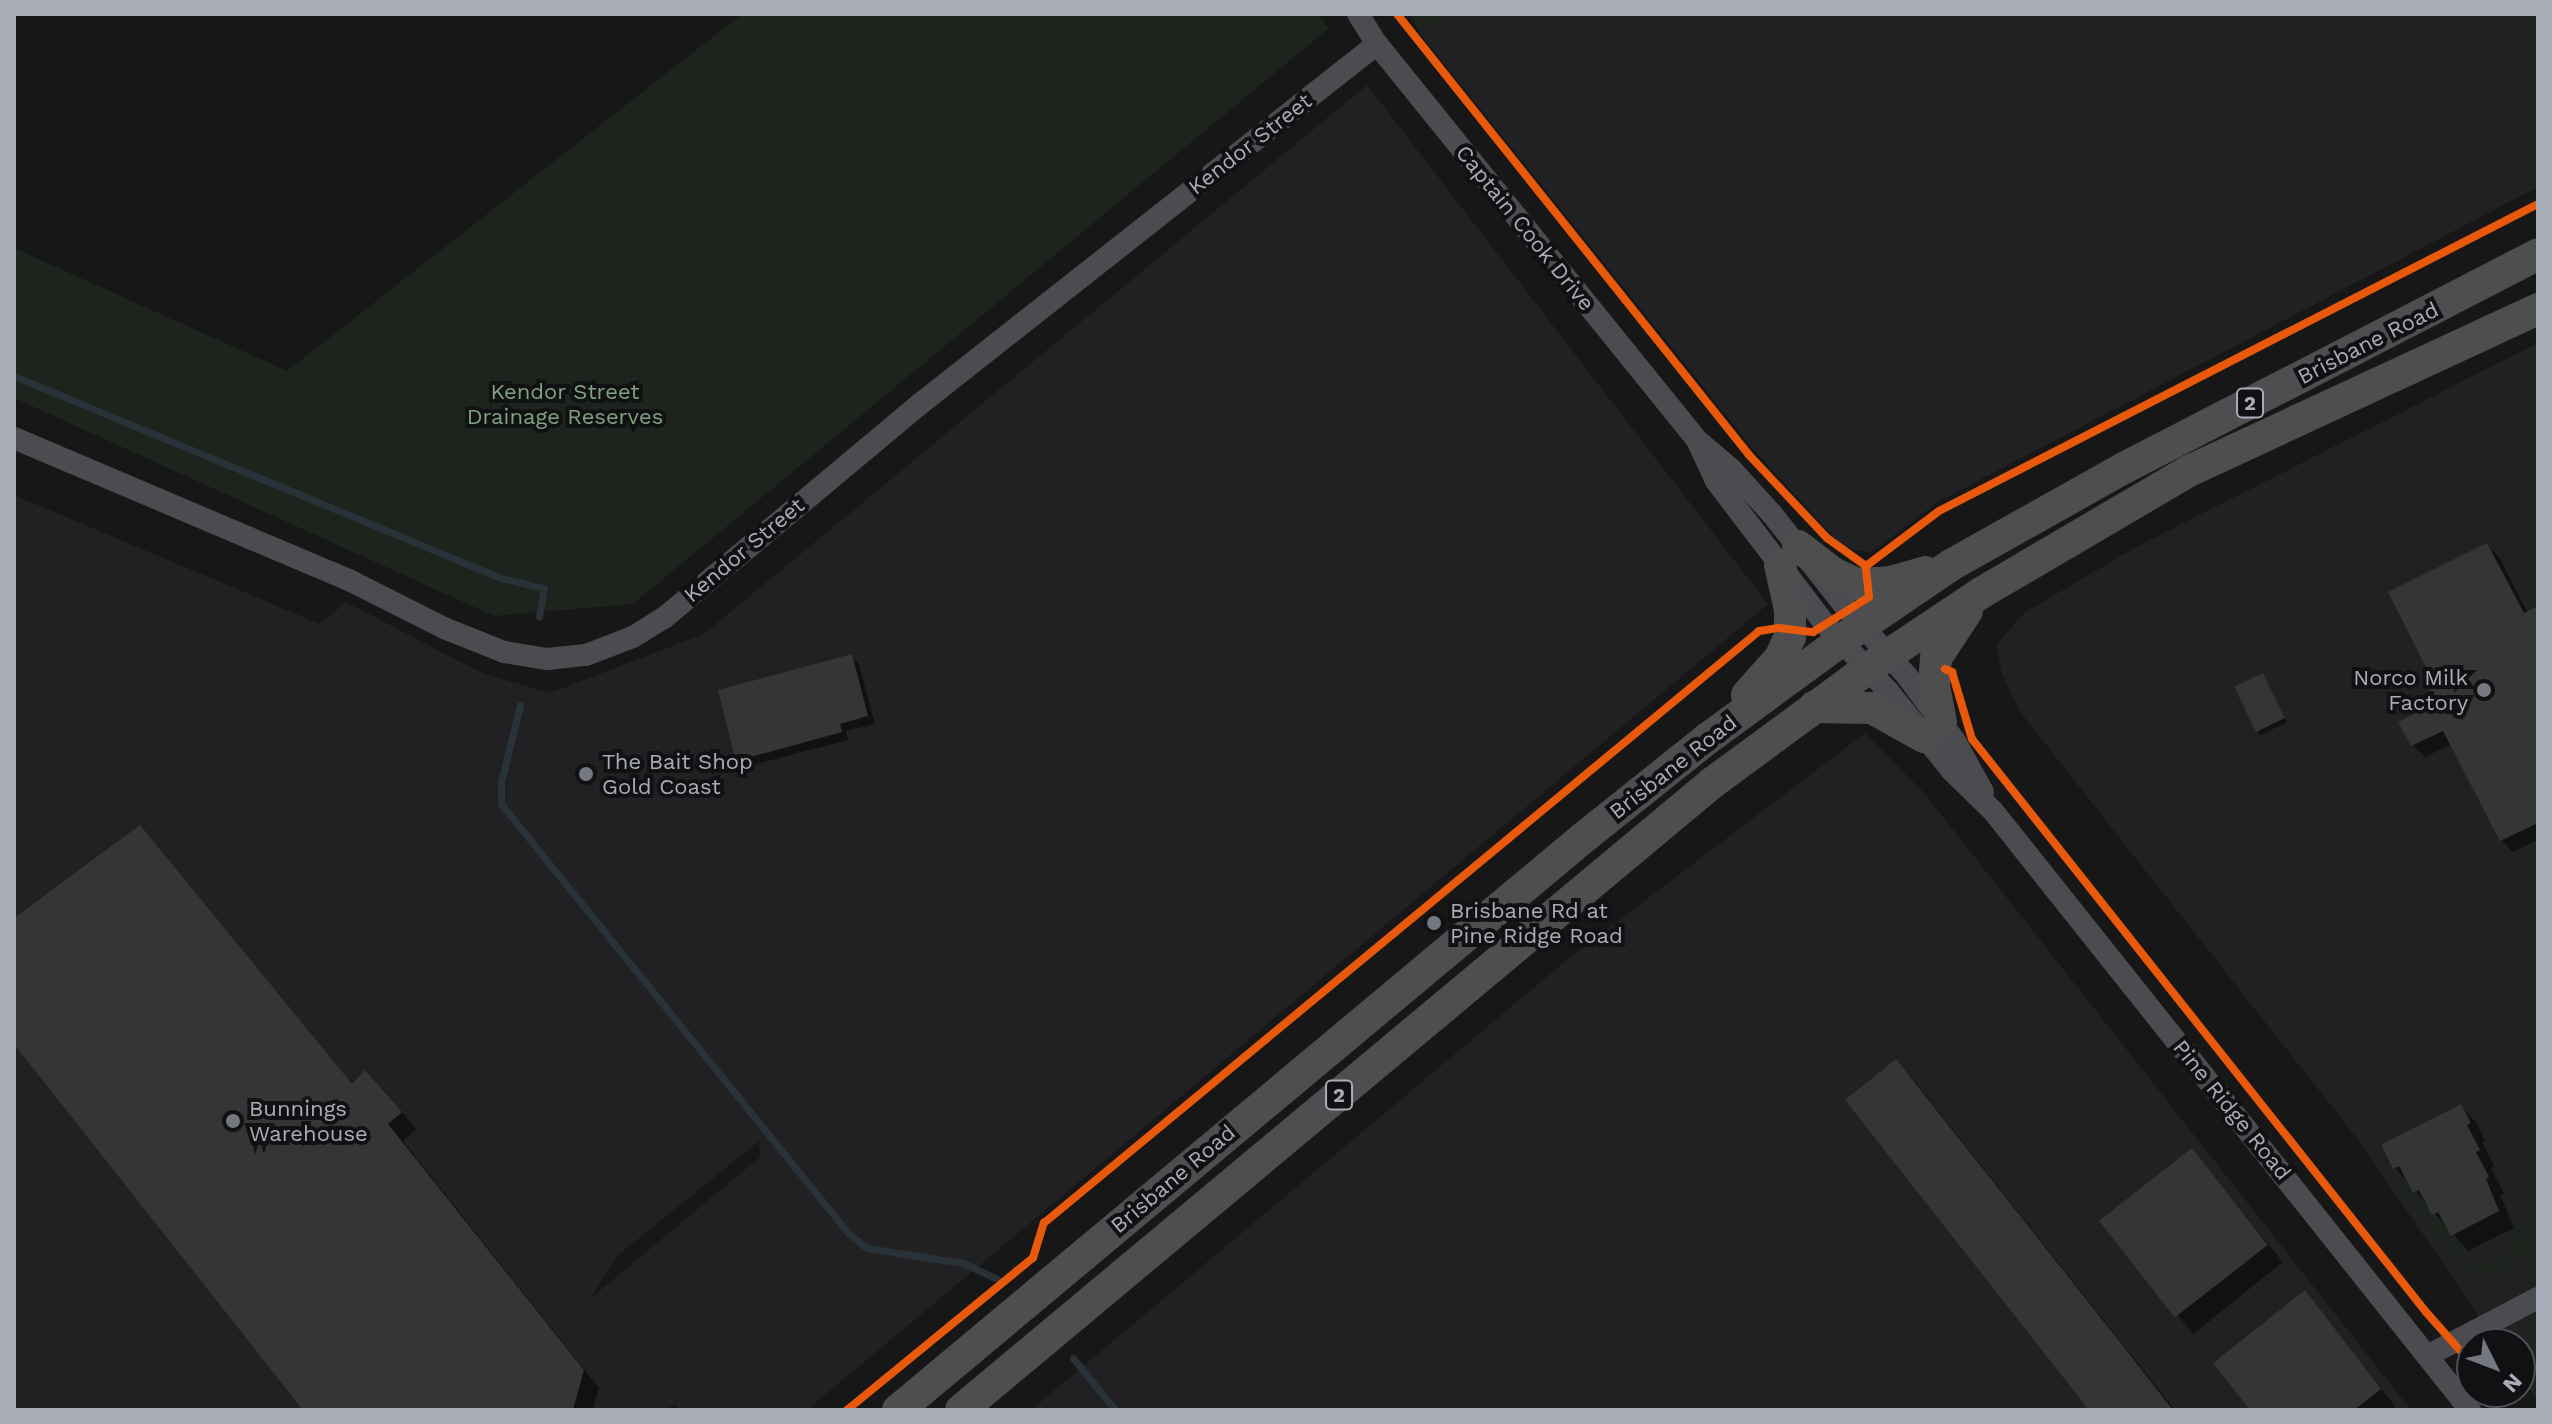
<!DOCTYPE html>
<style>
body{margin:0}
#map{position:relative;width:2552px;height:1424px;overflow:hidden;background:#171717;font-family:"Work Sans",sans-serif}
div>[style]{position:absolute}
.built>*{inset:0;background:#212123}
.green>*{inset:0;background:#1d241e}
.shadow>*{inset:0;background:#0007;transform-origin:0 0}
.stream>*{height:7px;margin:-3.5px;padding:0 3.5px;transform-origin:3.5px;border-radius:3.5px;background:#2a3239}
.building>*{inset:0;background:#353536;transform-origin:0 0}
.minor>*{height:22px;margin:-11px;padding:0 11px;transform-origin:11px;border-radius:11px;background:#4b4c50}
.highway>*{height:32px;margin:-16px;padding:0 16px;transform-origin:16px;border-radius:16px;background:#4e4e51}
.cycleway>*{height:8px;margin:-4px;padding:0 4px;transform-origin:4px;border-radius:4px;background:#e8590c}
.dots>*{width:22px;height:22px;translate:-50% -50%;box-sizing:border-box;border:4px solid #111113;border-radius:50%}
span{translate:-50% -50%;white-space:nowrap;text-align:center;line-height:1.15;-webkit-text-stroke:8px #111113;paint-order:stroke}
.shield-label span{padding:2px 6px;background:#111113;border:2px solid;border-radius:6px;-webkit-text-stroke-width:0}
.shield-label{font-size:20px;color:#a8adb8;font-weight:700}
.street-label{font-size:22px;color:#a8adb8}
.park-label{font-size:22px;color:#7fa381}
.poi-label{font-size:22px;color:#a8adb8}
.right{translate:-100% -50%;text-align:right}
.left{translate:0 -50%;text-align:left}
.frame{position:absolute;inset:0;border:16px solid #a8adb8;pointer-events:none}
.north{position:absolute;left:2456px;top:1328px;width:80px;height:80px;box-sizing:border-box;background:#111113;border:2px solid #4d4f55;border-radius:50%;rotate:132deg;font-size:22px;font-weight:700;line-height:32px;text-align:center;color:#a8adb8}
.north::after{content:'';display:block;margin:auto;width:28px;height:36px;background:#757880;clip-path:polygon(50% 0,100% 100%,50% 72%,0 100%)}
</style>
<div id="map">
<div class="built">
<i style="clip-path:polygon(1447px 14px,2538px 14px,2538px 187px,1938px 502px,1870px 553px,1843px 547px,1752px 448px,1421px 35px)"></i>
<i style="clip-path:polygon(evenodd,1367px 85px,1768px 604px,807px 1410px,680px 1410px,676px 1405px,661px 1410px,14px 1410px,14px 495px,320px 624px,346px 602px,482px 673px,550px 693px,704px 634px,1367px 85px,759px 1141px,760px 1157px,591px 1298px,617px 1256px,759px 1141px)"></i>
<i style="clip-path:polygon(2538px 343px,2538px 1401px,2520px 1375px,2520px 1344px,2498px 1344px,2359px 1141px,2021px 713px,2001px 672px,1997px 644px,2024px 613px,2138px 546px)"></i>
<i style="clip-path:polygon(1865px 733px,1925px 794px,2411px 1410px,1031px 1410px,1568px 959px)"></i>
</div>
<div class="green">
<i style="clip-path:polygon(742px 14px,1318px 14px,1329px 28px,633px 604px,494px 616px,14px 398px,14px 248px,287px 371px)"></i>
<i style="clip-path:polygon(1409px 14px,1447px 14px,1421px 35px)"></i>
<i style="clip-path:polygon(2399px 1166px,2419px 1190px,2432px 1215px,2438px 1212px,2468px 1260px,2490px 1266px,2518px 1250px,2505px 1224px,2515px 1219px,2528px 1243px,2538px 1238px,2538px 1250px,2492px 1274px,2469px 1269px,2412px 1204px,2393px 1169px)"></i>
</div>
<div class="shadow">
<i style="clip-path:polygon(2487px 545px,2499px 557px,2528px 613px,2538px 608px,2538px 840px,2513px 852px,2501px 840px,2452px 744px,2425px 757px,2413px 745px,2439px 703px,2431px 672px)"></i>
<i style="clip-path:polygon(851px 656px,859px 664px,875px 724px,846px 731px,848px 740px,745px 767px,738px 760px)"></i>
<i style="clip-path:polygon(2266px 679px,2287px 722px,2261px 735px,2258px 732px)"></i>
<i style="clip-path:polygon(140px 828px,353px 1086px,381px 1088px,416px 1129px,403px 1141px,599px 1388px,593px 1410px,306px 1410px,14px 1040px,14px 921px)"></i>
<i style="clip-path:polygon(1896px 1062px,1912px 1078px,2175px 1410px,2091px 1410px)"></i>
<i style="clip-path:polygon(2460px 1106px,2476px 1122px,2485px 1140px,2482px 1142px,2494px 1166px,2491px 1168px,2504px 1193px,2500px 1195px,2514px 1228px,2468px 1251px,2395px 1168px,2384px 1146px)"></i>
<i style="left:2192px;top:1150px;width:144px;height:115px;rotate:51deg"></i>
<i style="clip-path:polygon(2305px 1293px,2395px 1406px,2390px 1410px,2253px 1410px)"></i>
</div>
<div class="stream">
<i style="left:14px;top:376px;width:527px;rotate:22.53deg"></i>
<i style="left:501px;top:578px;width:44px;rotate:13.1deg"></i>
<i style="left:544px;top:588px;width:29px;rotate:100deg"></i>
<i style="left:520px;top:705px;width:80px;rotate:103.7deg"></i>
<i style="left:501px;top:783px;width:21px;rotate:90deg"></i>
<i style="left:501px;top:804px;width:553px;rotate:51.02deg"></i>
<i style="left:849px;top:1234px;width:23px;rotate:38deg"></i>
<i style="left:867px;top:1248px;width:97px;rotate:8.9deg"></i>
<i style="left:963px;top:1263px;width:38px;rotate:25deg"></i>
<i style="left:1073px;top:1358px;width:67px;rotate:51.1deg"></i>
</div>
<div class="building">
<i style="clip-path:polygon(2487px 543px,2524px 613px,2538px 606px,2538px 823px,2500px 841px,2443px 731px,2411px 746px,2398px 722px,2437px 702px,2422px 674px,2428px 671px,2388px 592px)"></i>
<i style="clip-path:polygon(852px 654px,868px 716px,840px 724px,842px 732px,736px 761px,718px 690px)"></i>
<i style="left:2263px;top:673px;width:50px;height:32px;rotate:64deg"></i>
<i style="clip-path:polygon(140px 825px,352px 1084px,365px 1070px,402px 1112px,388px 1124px,584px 1370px,573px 1410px,303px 1410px,14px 1044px,14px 918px)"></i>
<i style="clip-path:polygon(1896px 1059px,2120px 1342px,2173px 1410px,2089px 1410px,1845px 1100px)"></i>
<i style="clip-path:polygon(2461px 1104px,2471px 1123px,2467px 1125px,2480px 1150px,2476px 1152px,2489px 1177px,2486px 1179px,2499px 1211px,2451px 1236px,2438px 1212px,2432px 1215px,2419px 1190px,2413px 1193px,2399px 1166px,2393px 1169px,2381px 1145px)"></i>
<i style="left:2192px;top:1148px;width:123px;height:118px;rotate:52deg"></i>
<i style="clip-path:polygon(2305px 1290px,2381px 1389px,2354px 1410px,2250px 1410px,2213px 1363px)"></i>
</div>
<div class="minor">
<i style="left:1358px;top:14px;width:36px;rotate:58deg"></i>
<i style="left:1377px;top:44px;width:509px;rotate:51.06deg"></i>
<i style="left:1697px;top:440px;width:45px;rotate:40.5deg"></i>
<i style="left:1731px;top:469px;width:61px;rotate:47.7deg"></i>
<i style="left:1772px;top:514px;width:115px;rotate:51.7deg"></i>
<i style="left:1843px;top:604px;width:96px;rotate:48.4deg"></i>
<i style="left:1907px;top:676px;width:81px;rotate:53.6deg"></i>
<i style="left:1955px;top:741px;width:58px;rotate:61.2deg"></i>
<i style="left:14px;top:438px;width:364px;rotate:23deg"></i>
<i style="left:349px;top:580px;width:106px;rotate:26.8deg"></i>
<i style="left:444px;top:628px;width:65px;rotate:21.8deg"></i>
<i style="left:504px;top:652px;width:44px;rotate:9.2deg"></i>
<i style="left:547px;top:659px;width:39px;rotate:-6deg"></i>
<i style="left:586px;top:655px;width:50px;rotate:-21deg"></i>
<i style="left:633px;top:637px;width:36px;rotate:-32deg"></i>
<i style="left:664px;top:618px;width:334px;rotate:-39.9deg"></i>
<i style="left:920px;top:404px;width:582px;rotate:-38.23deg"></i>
<i style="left:1697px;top:440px;width:45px;rotate:65.1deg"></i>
<i style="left:1716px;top:481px;width:180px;rotate:52.7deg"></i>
<i style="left:1825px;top:624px;width:92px;rotate:46.8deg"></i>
<i style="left:1888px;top:691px;width:102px;rotate:51.3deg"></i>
<i style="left:1952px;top:771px;width:57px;rotate:44.3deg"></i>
<i style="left:1993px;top:811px;width:766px;rotate:51.47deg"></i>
<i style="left:2427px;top:1356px;width:125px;rotate:-27.6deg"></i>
</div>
<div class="highway">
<i style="left:1798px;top:546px;width:44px;rotate:37.6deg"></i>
<i style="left:1833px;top:573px;width:26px;rotate:25deg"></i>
<i style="left:1857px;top:584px;width:34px;rotate:-3deg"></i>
<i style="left:1891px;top:582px;width:36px;rotate:-16deg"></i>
<i style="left:1747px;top:695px;width:50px;rotate:-48.3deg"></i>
<i style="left:1780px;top:658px;width:23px;rotate:-65deg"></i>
<i style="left:1790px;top:637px;width:27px;rotate:-90deg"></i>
<i style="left:1790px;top:610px;width:46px;rotate:-102.5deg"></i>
<i style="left:1814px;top:707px;width:58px;rotate:1deg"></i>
<i style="left:1872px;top:708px;width:60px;rotate:29.1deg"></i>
<i style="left:1941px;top:722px;width:37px;rotate:-101deg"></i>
<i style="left:1934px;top:686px;width:28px;rotate:-86deg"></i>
<i style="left:1936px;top:658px;width:56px;rotate:-56.6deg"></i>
<i style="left:898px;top:1410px;width:892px;rotate:-39.86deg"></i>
<i style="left:1583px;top:838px;width:159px;rotate:-38.6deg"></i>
<i style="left:1707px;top:739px;width:193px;rotate:-36.2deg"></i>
<i style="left:1863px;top:625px;width:107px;rotate:-34.3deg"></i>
<i style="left:1951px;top:565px;width:198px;rotate:-29.3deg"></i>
<i style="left:2124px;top:468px;width:466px;rotate:-27.3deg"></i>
<i style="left:961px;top:1410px;width:978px;rotate:-39.86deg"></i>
<i style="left:1712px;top:783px;width:192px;rotate:-36.3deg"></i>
<i style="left:1867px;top:669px;width:137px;rotate:-33.7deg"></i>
<i style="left:1981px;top:593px;width:241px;rotate:-30.4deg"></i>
<i style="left:2189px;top:471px;width:385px;rotate:-24.9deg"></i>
</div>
<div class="cycleway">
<i style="left:1397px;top:14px;width:564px;rotate:51.4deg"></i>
<i style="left:1749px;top:455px;width:114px;rotate:46.8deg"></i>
<i style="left:1827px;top:538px;width:48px;rotate:35.7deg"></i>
<i style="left:1945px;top:669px;width:8px;rotate:23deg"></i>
<i style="left:1952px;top:672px;width:70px;rotate:73.4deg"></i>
<i style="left:1972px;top:739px;width:731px;rotate:51.61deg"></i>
<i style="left:2426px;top:1312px;width:69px;rotate:48.5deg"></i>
<i style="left:847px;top:1410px;width:240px;rotate:-39.3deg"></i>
<i style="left:1033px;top:1258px;width:37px;rotate:-73deg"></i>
<i style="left:1044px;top:1223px;width:928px;rotate:-39.62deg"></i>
<i style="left:1759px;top:631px;width:20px;rotate:-9deg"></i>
<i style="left:1779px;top:628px;width:34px;rotate:7deg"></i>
<i style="left:1813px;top:632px;width:66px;rotate:-32deg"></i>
<i style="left:1869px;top:597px;width:31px;rotate:-96deg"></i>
<i style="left:1866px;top:566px;width:91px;rotate:-37deg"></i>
<i style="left:1939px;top:511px;width:673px;rotate:-27.14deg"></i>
</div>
<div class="dots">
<i style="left:2484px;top:690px;background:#757880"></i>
<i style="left:586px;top:774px;background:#757880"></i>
<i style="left:1434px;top:923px;background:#757880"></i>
<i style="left:233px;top:1121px;background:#757880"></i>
</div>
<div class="shield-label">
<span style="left:2250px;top:403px">2</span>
<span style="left:1339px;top:1095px">2</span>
</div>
<div class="street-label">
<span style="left:1250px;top:144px;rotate:-38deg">Kendor Street</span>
<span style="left:1525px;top:228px;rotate:51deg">Captain Cook Drive</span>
<span style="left:2368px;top:343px;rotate:-27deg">Brisbane Road</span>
<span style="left:744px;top:550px;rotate:-40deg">Kendor Street</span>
<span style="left:1673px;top:767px;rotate:-38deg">Brisbane Road</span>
<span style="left:2232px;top:1110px;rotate:51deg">Pine Ridge Road</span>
<span style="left:1173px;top:1179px;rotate:-40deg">Brisbane Road</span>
</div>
<div class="park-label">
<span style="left:565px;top:404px">Kendor Street<br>Drainage Reserves</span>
</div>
<div class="poi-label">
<span class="right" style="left:2468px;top:690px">Norco Milk<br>Factory</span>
<span class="left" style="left:602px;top:774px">The Bait Shop<br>Gold Coast</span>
<span class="left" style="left:1450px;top:923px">Brisbane Rd at<br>Pine Ridge Road</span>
<span class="left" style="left:249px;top:1121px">Bunnings<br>Warehouse</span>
</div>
<div class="frame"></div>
<div class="north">N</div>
</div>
